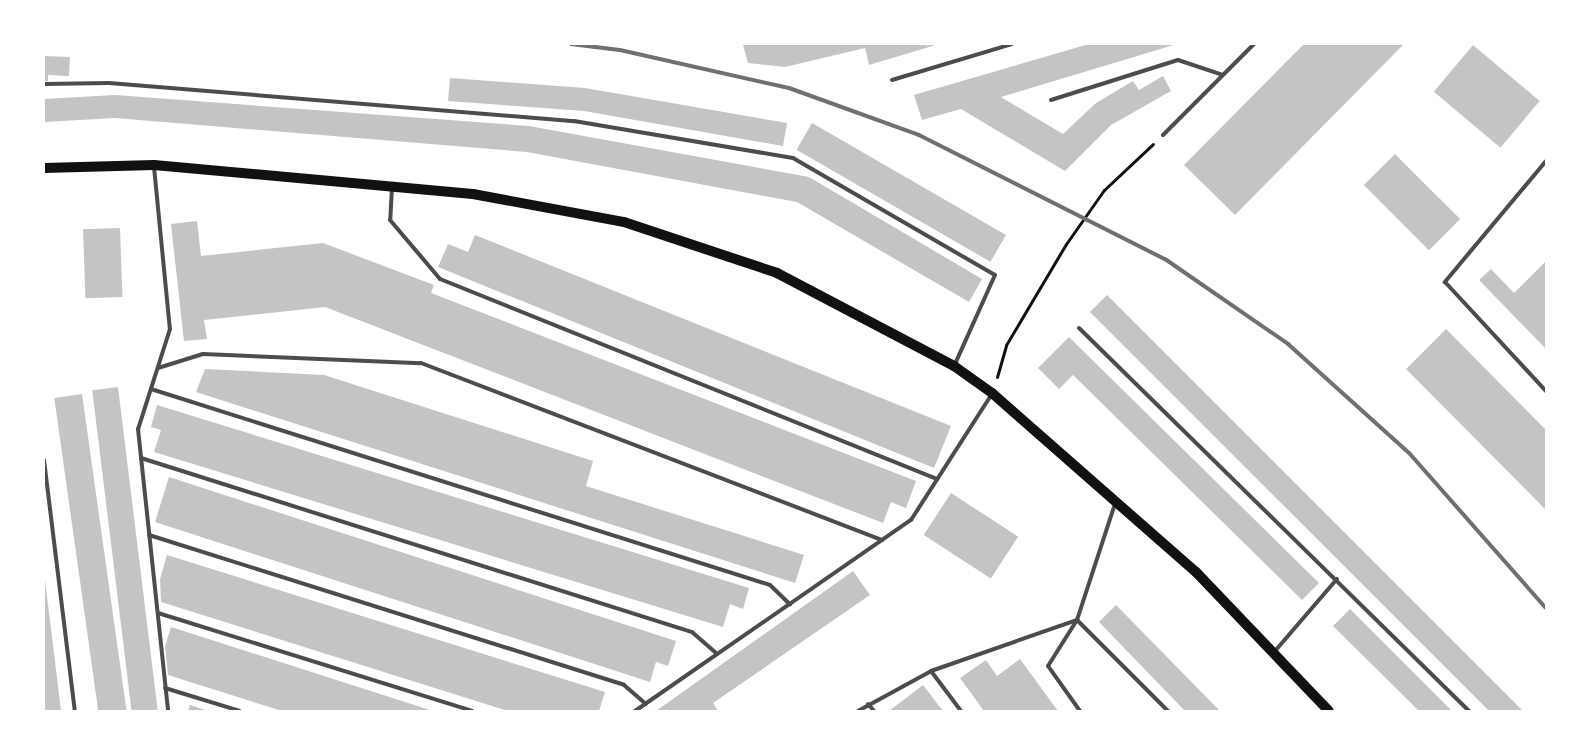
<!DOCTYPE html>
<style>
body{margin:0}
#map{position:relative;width:1590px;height:755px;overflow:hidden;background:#fff;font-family:Inter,sans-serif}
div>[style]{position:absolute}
.building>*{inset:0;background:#c4c4c4;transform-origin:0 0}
.path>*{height:3px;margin:-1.5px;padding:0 1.5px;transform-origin:1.5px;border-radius:1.5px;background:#111}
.service>*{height:4px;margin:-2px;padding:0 2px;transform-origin:2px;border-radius:2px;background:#4c4c4c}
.secondary>*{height:10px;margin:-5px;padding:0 5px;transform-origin:5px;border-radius:5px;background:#111}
.rail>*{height:4px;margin:-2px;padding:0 2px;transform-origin:2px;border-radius:2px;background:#707070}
span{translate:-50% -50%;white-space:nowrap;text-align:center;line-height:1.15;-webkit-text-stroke:4px #fff;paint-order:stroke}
.frame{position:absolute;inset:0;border:45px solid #fff;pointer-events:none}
</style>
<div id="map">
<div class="building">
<i style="clip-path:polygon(749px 44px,939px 44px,869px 65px,865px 48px,785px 67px,748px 63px,743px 45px)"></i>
<i style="clip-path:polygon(1089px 44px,1177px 44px,1001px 97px,1063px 134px,1096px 103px,1133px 81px,1139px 90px,1163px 76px,1171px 91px,1111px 125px,1065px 171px,961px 109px,922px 120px,914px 95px)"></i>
<i style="clip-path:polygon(1304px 44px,1404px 44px,1235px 215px,1184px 165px)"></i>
<i style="left:1473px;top:45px;width:87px;height:61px;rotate:40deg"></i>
<i style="clip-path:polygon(44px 56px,70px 57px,69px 76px,48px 75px,48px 81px,44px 81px)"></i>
<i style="clip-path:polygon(450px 78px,585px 88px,787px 123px,783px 146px,584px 111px,448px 101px)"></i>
<i style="clip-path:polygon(115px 95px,529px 126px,809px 177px,982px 279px,969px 302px,797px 202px,527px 152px,115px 118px,44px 122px,44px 99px)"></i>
<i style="left:812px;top:123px;width:224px;height:31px;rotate:30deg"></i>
<i style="left:1395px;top:154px;width:92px;height:44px;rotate:45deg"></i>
<i style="clip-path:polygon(197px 221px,201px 256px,323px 243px,434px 285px,431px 293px,916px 481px,906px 508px,891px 502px,883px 523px,325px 307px,204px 320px,207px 339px,184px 341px,171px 224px)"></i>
<i style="left:120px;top:228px;width:69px;height:37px;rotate:88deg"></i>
<i style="clip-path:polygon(475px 235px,951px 426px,934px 468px,438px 267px,448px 244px,468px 252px)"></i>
<i style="clip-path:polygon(1546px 261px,1546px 349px,1479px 280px,1491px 269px,1514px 293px)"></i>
<i style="left:1107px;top:295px;width:588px;height:24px;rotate:45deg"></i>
<i style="clip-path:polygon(1446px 329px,1546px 430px,1546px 510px,1406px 369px)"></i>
<i style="clip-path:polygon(1069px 337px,1319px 583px,1302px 600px,1073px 375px,1059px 389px,1038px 368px)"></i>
<i style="clip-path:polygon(205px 369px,324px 375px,593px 461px,586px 486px,804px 555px,795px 583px,196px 392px)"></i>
<i style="left:118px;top:387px;width:327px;height:26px;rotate:83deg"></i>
<i style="left:82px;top:394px;width:320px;height:28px;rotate:82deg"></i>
<i style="clip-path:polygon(157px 405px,749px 588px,743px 609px,730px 604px,723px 627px,154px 452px,161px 430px,151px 427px)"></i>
<i style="clip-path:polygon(169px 477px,676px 641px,668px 666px,656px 662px,650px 682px,155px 522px)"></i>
<i style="left:951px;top:493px;width:80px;height:50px;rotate:33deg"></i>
<i style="clip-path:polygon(167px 555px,605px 692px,599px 711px,508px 711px,161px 602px,160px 579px)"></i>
<i style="clip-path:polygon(853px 571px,870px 595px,713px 703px,718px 711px,656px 711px)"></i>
<i style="clip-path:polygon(44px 580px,45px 580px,61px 711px,44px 711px)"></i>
<i style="clip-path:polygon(1116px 605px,1220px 711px,1185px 711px,1099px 622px)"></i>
<i style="clip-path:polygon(1350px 609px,1452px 711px,1419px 711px,1333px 626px)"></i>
<i style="clip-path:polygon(171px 627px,433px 711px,282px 711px,168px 675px,165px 646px)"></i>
<i style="clip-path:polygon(1020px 659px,1058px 711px,984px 711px,960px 678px,986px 660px,997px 676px)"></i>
<i style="clip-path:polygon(923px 685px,943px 711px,889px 711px)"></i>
<i style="clip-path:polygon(190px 705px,208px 711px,188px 711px)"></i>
</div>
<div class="path">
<i style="left:997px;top:377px;width:33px;rotate:-74deg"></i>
<i style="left:1006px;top:345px;width:117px;rotate:-59.3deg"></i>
<i style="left:1066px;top:244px;width:66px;rotate:-54.9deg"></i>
<i style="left:1104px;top:190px;width:67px;rotate:-43.2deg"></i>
</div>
<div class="service">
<i style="left:892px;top:80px;width:125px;rotate:-16.7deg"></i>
<i style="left:44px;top:84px;width:65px;rotate:-0.9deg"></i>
<i style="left:109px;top:83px;width:467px;rotate:4.7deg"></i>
<i style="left:574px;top:121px;width:222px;rotate:9.6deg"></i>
<i style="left:793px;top:158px;width:233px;rotate:30.1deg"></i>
<i style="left:995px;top:275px;width:98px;rotate:114.2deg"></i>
<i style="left:1051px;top:100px;width:133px;rotate:-17.5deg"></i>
<i style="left:1178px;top:60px;width:47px;rotate:18.4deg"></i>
<i style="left:1163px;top:135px;width:129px;rotate:-45deg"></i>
<i style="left:1546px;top:161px;width:158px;rotate:129.9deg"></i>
<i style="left:1445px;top:282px;width:149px;rotate:47.2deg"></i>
<i style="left:154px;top:167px;width:163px;rotate:84.4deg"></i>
<i style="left:170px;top:329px;width:105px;rotate:107.7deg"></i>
<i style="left:138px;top:429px;width:284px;rotate:83.9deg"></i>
<i style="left:392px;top:187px;width:33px;rotate:93deg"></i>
<i style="left:390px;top:220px;width:77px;rotate:49.7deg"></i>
<i style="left:440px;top:279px;width:536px;rotate:21.92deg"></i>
<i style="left:1079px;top:328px;width:547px;rotate:44.48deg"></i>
<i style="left:158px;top:368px;width:47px;rotate:-17.3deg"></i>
<i style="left:203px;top:354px;width:218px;rotate:2.4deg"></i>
<i style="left:421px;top:363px;width:494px;rotate:21deg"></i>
<i style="left:151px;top:389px;width:649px;rotate:17.57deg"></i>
<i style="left:770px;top:585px;width:28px;rotate:44deg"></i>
<i style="left:141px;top:458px;width:578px;rotate:17.53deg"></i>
<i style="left:692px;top:632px;width:33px;rotate:41deg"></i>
<i style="left:44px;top:460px;width:253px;rotate:83deg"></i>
<i style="left:149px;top:535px;width:498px;rotate:17.5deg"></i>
<i style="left:624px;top:685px;width:29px;rotate:41deg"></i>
<i style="left:158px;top:613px;width:329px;rotate:17.3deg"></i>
<i style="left:1275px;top:651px;width:95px;rotate:-49.3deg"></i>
<i style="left:931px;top:671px;width:50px;rotate:53.1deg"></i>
<i style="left:165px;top:688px;width:78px;rotate:17deg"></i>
<i style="left:868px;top:704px;width:9px;rotate:49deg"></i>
<i style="left:635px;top:711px;width:336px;rotate:-34.7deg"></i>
<i style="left:911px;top:520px;width:150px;rotate:-57.3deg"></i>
<i style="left:858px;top:711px;width:83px;rotate:-28.7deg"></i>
<i style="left:931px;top:671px;width:155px;rotate:-19.3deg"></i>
<i style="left:1077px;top:620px;width:129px;rotate:45deg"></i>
<i style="left:1080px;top:711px;width:55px;rotate:-125.4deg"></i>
<i style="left:1048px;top:666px;width:54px;rotate:-57.8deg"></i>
<i style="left:1077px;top:620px;width:122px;rotate:-71.9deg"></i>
</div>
<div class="secondary">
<i style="left:44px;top:168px;width:110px;rotate:-1.6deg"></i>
<i style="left:154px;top:165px;width:320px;rotate:5.2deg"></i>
<i style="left:473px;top:194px;width:154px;rotate:10.5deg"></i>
<i style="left:624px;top:222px;width:161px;rotate:18.4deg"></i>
<i style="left:777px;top:273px;width:200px;rotate:27.7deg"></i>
<i style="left:954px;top:366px;width:47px;rotate:35.4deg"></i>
<i style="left:992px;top:393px;width:271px;rotate:41.3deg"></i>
<i style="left:1196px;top:572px;width:192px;rotate:46.3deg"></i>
</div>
<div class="rail">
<i style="left:571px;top:44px;width:49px;rotate:7deg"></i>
<i style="left:620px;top:50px;width:173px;rotate:12.7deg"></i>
<i style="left:789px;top:88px;width:138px;rotate:19.9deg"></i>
<i style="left:919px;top:135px;width:275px;rotate:26.8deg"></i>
<i style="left:1165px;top:259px;width:150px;rotate:34.6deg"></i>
<i style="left:1288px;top:344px;width:164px;rotate:42deg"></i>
<i style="left:1410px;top:454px;width:205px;rotate:48.6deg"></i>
</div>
<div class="frame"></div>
</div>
